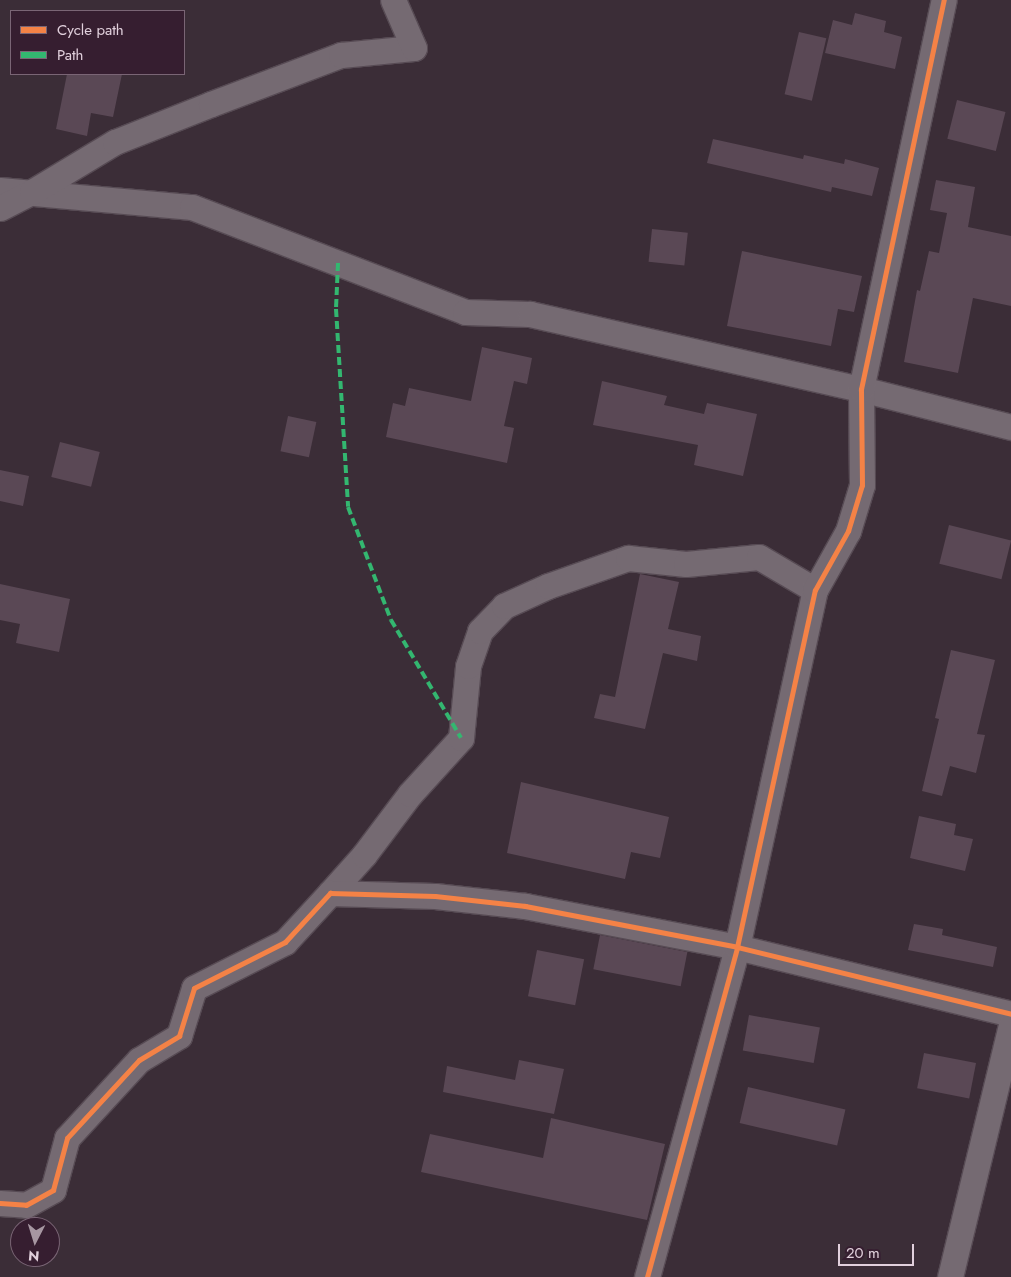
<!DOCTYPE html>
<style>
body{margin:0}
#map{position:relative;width:1011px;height:1277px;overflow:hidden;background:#3b2d37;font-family:Jost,sans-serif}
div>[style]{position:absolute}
.building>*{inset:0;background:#5a4855;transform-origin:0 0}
.roads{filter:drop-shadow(1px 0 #574b54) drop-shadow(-1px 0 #574b54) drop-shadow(0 1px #574b54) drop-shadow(0 -1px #574b54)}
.minor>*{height:25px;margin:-12.5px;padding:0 12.5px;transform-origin:12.5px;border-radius:12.5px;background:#756a72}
.quiet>*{height:4px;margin-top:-2px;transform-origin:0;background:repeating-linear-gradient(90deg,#33b770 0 8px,transparent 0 12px)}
.cycleway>*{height:5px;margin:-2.5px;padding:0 2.5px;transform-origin:2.5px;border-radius:2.5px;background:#f48246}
span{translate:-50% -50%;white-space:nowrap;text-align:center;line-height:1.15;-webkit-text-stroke:5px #361e30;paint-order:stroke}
.legend{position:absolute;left:10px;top:10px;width:175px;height:65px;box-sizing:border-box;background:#361e30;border:1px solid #7a6575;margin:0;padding:6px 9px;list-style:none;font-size:15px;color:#e1d0dc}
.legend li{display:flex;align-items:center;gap:10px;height:25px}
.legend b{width:25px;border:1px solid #7a6575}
.north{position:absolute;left:10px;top:1217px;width:50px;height:50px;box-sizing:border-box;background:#361e30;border:1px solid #7a6575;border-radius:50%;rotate:185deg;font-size:14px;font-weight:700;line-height:20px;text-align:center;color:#e1d0dc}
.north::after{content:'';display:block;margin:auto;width:18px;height:22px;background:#a797a2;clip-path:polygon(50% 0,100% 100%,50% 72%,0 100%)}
.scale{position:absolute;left:838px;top:1244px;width:76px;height:22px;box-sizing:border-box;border:2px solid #e1d0dc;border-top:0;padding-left:6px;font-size:15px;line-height:18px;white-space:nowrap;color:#e1d0dc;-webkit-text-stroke:4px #361e30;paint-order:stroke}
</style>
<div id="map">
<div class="building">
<i style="clip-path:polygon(855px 13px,886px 21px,884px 32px,902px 37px,895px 69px,825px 53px,833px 20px,852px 25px)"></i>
<i style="left:799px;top:32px;width:28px;height:64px;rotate:13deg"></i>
<i style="clip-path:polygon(67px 74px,122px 74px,113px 117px,91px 113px,87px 136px,56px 129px)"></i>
<i style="left:957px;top:100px;width:50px;height:40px;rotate:14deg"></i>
<i style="clip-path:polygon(713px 139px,803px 159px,804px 155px,844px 164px,845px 159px,879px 168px,872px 196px,832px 187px,831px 192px,707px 163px)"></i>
<i style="clip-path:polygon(936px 180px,975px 187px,968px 227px,1011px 236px,1011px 306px,973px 298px,958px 373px,904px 362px,917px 290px,920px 291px,929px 251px,939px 253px,947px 213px,930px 210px)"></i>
<i style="left:652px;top:229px;width:36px;height:33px;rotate:6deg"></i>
<i style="clip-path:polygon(742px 251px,862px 276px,854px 312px,838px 309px,831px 346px,727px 326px)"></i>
<i style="clip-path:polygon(482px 347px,532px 358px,527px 384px,514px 381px,504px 426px,514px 428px,507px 463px,386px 437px,393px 403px,405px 406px,409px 388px,471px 401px)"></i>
<i style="clip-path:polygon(602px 381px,667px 396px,664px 405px,704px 414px,707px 403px,757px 414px,743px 476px,694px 465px,698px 445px,593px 425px)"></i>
<i style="left:288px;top:416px;width:29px;height:36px;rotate:12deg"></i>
<i style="left:60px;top:442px;width:41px;height:36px;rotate:14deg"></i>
<i style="clip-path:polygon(0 470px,29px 476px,23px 506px,0 501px)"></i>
<i style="left:949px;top:525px;width:64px;height:40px;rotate:14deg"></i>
<i style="clip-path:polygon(640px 574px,679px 582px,668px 629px,701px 636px,697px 661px,663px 653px,645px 729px,594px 718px,600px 694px,615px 697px)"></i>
<i style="clip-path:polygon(0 584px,70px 599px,59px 652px,16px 643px,20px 624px,0 620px)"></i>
<i style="clip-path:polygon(951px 650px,995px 660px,977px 734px,985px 735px,976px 773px,950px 766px,942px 796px,922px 791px,939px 719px,935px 718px)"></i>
<i style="clip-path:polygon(521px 782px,669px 817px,660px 858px,631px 852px,625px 879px,507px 853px)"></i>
<i style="clip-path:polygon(919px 816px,956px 824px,954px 835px,973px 839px,965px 871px,910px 858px)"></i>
<i style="clip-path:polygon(914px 924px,943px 929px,942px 935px,997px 947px,993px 967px,908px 950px)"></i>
<i style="left:600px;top:935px;width:89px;height:35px;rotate:11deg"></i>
<i style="left:537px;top:950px;width:48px;height:47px;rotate:11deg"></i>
<i style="left:749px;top:1015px;width:72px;height:36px;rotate:10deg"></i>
<i style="left:924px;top:1053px;width:53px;height:36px;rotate:11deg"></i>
<i style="clip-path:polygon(519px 1060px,564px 1069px,554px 1114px,443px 1092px,447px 1066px,515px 1080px)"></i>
<i style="left:748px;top:1087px;width:100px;height:37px;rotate:13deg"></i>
<i style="clip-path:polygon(551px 1118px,665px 1144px,647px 1220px,421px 1172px,430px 1134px,543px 1158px)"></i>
</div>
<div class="roads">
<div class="minor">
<i style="left:0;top:190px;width:193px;rotate:5.1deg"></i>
<i style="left:192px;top:207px;width:292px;rotate:21deg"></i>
<i style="left:465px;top:312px;width:65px;rotate:1.8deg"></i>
<i style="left:530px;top:314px;width:339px;rotate:12.8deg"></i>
<i style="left:861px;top:389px;width:155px;rotate:14.2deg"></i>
<i style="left:0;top:208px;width:36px;rotate:-27deg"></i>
<i style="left:32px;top:192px;width:97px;rotate:-31.1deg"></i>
<i style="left:115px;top:142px;width:103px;rotate:-21.6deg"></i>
<i style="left:211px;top:104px;width:139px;rotate:-20.7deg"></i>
<i style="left:341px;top:55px;width:73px;rotate:-5.5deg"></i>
<i style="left:414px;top:48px;width:52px;rotate:-113.6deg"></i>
<i style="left:330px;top:893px;width:51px;rotate:-48.2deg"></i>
<i style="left:364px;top:855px;width:76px;rotate:-53deg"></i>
<i style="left:410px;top:794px;width:76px;rotate:-47.7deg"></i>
<i style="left:461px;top:738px;width:72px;rotate:-84.4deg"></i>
<i style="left:468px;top:666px;width:37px;rotate:-71deg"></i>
<i style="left:480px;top:631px;width:35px;rotate:-46deg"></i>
<i style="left:504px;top:606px;width:48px;rotate:-24.4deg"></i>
<i style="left:548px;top:586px;width:85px;rotate:-19.3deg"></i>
<i style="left:628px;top:558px;width:58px;rotate:5.9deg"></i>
<i style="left:686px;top:564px;width:73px;rotate:-5.5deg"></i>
<i style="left:759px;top:557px;width:65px;rotate:30.5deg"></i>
<i style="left:0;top:1203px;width:26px;rotate:4deg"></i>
<i style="left:26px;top:1205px;width:31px;rotate:-29deg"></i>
<i style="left:53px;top:1190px;width:54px;rotate:-74.9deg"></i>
<i style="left:67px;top:1138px;width:106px;rotate:-47.3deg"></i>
<i style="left:139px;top:1060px;width:47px;rotate:-31deg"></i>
<i style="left:179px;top:1036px;width:50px;rotate:-72.6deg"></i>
<i style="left:194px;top:988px;width:102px;rotate:-26.8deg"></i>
<i style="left:285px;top:942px;width:67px;rotate:-47.4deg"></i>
<i style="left:330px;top:893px;width:105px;rotate:1.6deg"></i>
<i style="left:435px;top:896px;width:91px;rotate:6.3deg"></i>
<i style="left:525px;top:906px;width:216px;rotate:10.9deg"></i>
<i style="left:737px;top:947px;width:282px;rotate:13.7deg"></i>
<i style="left:647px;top:1277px;width:342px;rotate:-74.7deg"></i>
<i style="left:737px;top:947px;width:365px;rotate:-77.7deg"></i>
<i style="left:815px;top:590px;width:68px;rotate:-60.8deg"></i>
<i style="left:848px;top:531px;width:48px;rotate:-73.1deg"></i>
<i style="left:862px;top:485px;width:96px;rotate:-90.6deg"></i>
<i style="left:861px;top:389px;width:398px;rotate:-78deg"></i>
<i style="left:950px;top:1277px;width:260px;rotate:-76.4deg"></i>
</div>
</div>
<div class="quiet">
<i style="left:338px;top:263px;width:46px;rotate:92.5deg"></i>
<i style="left:336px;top:309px;width:198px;rotate:86.5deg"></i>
<i style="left:348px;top:507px;width:121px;rotate:69.2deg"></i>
<i style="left:391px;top:620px;width:137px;rotate:59.3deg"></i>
</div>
<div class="cycleway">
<i style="left:0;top:1203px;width:26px;rotate:4deg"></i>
<i style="left:26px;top:1205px;width:31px;rotate:-29deg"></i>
<i style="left:53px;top:1190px;width:54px;rotate:-74.9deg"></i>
<i style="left:67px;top:1138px;width:106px;rotate:-47.3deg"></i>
<i style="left:139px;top:1060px;width:47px;rotate:-31deg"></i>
<i style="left:179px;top:1036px;width:50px;rotate:-72.6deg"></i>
<i style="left:194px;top:988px;width:102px;rotate:-26.8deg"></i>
<i style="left:285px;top:942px;width:67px;rotate:-47.4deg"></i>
<i style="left:330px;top:893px;width:105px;rotate:1.6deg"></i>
<i style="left:435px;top:896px;width:91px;rotate:6.3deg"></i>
<i style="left:525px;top:906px;width:216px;rotate:10.9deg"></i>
<i style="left:737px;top:947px;width:282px;rotate:13.7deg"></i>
<i style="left:647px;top:1277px;width:342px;rotate:-74.7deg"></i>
<i style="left:737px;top:947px;width:365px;rotate:-77.7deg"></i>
<i style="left:815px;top:590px;width:68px;rotate:-60.8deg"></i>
<i style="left:848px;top:531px;width:48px;rotate:-73.1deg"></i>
<i style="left:862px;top:485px;width:96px;rotate:-90.6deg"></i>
<i style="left:861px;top:389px;width:398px;rotate:-78deg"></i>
</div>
<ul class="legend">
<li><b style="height:6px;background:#f48246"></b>Cycle path</li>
<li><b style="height:6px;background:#33b770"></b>Path</li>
</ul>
<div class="north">N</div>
<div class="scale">20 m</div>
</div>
